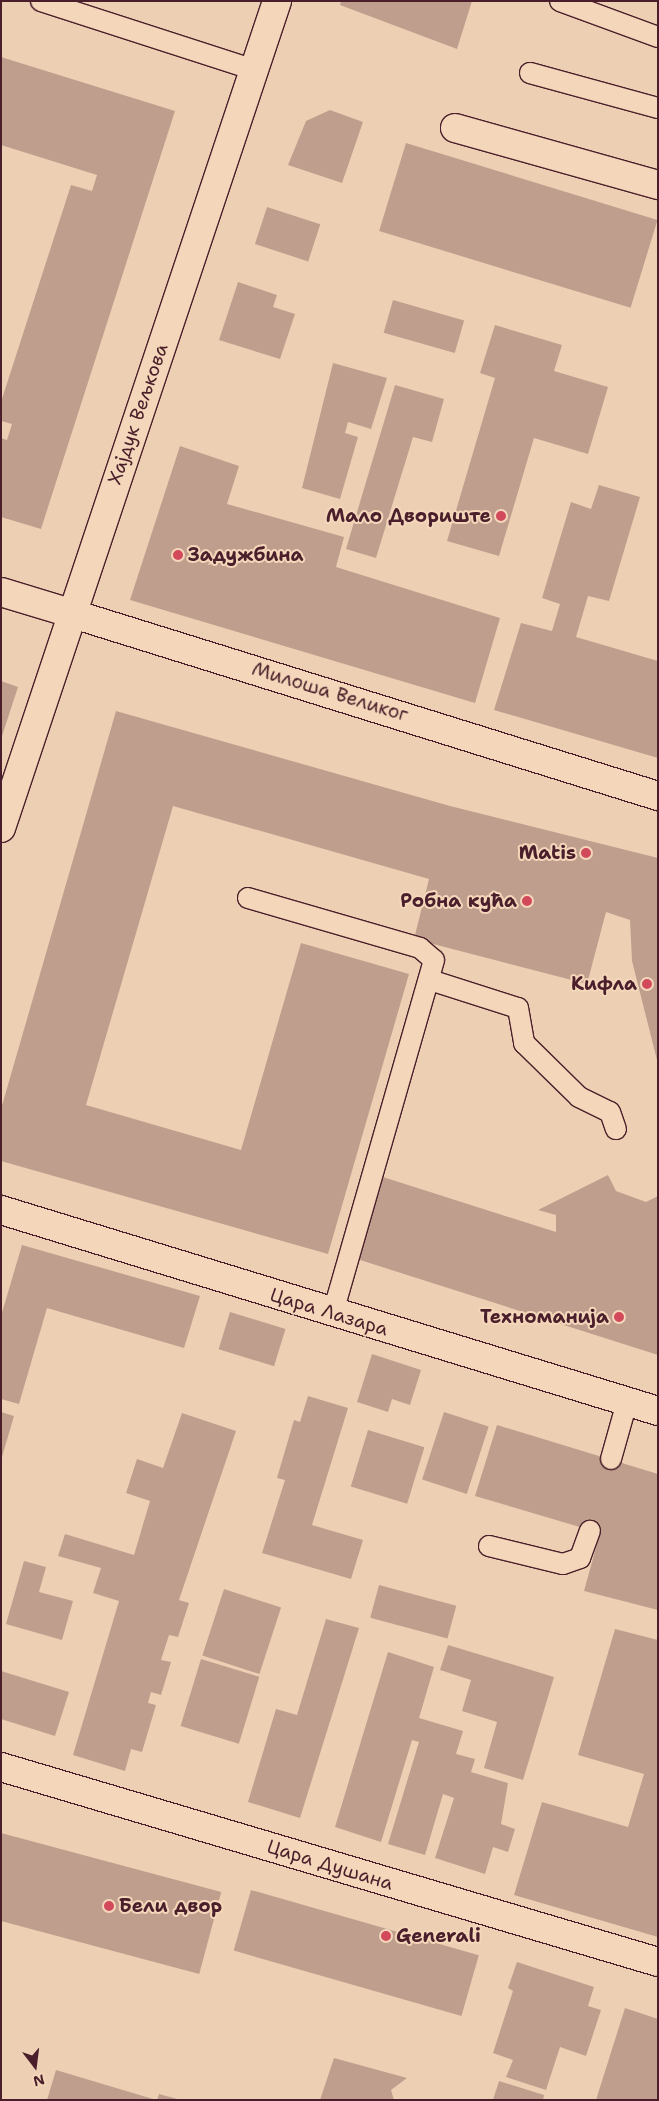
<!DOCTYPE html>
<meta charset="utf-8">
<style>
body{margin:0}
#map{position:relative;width:659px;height:2101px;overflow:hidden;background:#edd0b4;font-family:"Shantell Sans",sans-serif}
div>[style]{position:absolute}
.building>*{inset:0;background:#c09e8d;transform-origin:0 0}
.roads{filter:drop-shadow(1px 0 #4a1f2b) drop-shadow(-1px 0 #4a1f2b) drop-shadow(0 1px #4a1f2b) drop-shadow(0 -1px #4a1f2b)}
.service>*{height:20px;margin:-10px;padding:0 10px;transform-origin:10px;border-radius:10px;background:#f4d7ba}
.pedestrian>*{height:28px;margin:-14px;padding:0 14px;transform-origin:14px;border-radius:14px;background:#f4d7ba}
.minor>*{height:28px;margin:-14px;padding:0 14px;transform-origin:14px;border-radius:14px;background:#f4d7ba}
.dots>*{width:14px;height:14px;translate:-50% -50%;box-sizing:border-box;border:2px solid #f4d7ba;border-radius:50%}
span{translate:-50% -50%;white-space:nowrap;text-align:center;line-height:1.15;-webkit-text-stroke:4px #f4d7ba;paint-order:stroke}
.street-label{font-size:19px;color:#4a1f2b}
.poi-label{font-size:19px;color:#4a1f2b;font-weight:700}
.right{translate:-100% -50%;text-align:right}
.left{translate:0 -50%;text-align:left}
.frame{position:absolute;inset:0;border:2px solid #4a1f2b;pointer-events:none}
.north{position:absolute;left:10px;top:2041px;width:50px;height:50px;-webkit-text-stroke:4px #f4d7ba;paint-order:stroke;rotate:165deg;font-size:14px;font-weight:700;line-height:20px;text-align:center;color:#4a1f2b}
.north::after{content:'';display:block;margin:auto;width:18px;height:22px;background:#4a1f2b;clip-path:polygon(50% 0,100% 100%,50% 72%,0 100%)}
</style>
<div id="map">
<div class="building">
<i style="clip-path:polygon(341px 1px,472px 1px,457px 49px,340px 5px)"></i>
<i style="clip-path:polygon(1px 57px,175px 111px,41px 529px,1px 517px,1px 438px,7px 440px,12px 424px,1px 421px,1px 402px,71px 185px,92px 191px,97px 175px,1px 145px)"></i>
<i style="clip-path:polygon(330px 110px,363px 122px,342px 183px,288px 165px,306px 121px)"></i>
<i style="left:406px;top:143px;width:263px;height:92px;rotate:17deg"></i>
<i style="left:267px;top:207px;width:56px;height:39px;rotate:18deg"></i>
<i style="clip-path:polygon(238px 282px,277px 295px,273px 307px,295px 314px,280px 359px,219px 340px)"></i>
<i style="left:393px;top:300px;width:74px;height:34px;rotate:16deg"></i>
<i style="clip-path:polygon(495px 325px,562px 345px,554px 371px,608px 387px,588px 454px,534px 438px,499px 556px,447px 541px,495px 378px,480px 373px)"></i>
<i style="clip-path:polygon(333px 363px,387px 378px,371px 429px,348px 422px,345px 433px,358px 437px,340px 499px,302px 488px)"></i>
<i style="clip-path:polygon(395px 385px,444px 399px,432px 442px,413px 437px,376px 558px,346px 549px)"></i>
<i style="clip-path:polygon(180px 446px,239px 466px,227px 504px,344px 537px,336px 567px,500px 618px,475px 703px,130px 600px)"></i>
<i style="clip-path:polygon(599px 485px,640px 497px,609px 601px,588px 596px,576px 637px,658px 661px,658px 758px,494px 710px,521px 623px,552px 631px,560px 604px,542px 598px,571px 502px,591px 509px)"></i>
<i style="clip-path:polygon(1px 681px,18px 687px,2px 736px,1px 736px)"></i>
<i style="clip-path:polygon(116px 711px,450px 806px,658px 858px,658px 1064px,632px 961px,630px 920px,606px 912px,587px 984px,414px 939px,429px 879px,173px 806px,86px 1105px,241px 1150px,301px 943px,409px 974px,328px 1254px,1px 1161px,1px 1109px)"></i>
<i style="clip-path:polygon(608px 1175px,616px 1191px,646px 1202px,658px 1196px,658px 1355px,357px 1259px,383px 1177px,556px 1232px,556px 1215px,538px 1210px)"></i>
<i style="clip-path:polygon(22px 1245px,200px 1296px,184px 1348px,47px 1308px,19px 1404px,1px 1399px,1px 1316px)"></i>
<i style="left:230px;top:1312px;width:58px;height:39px;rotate:17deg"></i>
<i style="clip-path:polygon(372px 1354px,421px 1370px,410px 1405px,392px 1399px,388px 1412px,357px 1402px)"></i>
<i style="clip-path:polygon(308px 1396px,348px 1408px,312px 1525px,363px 1540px,351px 1579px,262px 1553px,285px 1480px,277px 1478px,294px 1420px,300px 1422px)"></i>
<i style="clip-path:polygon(1px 1412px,14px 1416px,2px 1457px,1px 1457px)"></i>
<i style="left:444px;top:1412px;width:47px;height:71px;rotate:18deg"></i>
<i style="clip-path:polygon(182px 1413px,236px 1431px,179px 1600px,189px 1603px,178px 1637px,169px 1635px,161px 1660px,171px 1662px,161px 1695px,151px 1692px,148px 1703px,156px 1705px,142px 1752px,131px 1749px,125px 1771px,73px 1755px,119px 1601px,93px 1593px,101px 1568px,58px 1556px,65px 1534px,134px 1555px,150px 1501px,126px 1493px,137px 1459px,163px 1468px)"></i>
<i style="clip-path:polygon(497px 1425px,658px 1474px,658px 1610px,584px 1591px,600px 1533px,475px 1496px)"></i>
<i style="left:368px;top:1430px;width:59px;height:59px;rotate:17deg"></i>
<i style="clip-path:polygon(24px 1561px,46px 1567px,39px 1592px,73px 1601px,62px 1640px,6px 1624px)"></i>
<i style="left:379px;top:1585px;width:80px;height:34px;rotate:15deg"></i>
<i style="left:224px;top:1589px;width:60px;height:70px;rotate:18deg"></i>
<i style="clip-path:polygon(326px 1619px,359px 1628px,300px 1818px,248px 1802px,276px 1709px,297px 1715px)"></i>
<i style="clip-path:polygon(615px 1629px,658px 1640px,658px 1937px,514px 1895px,542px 1802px,628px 1827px,644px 1774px,578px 1755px)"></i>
<i style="clip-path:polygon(448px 1645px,554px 1677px,523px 1780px,484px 1768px,497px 1722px,462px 1711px,471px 1680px,440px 1670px)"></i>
<i style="clip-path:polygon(388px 1652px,434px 1667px,419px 1718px,463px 1731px,456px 1754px,475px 1759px,471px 1772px,508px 1783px,501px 1824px,515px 1829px,508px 1852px,493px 1847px,485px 1874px,435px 1858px,454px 1798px,443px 1794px,425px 1855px,388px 1844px,419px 1742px,412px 1740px,381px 1842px,335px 1827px)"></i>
<i style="left:201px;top:1659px;width:61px;height:70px;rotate:17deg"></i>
<i style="clip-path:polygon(1px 1671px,69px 1692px,55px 1736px,1px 1719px)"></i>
<i style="left:1px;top:1833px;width:228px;height:85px;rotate:15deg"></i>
<i style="left:251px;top:1890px;width:237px;height:63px;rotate:16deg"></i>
<i style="clip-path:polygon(517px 1962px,594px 1987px,588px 2006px,601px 2010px,586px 2056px,560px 2047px,546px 2090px,506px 2077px,513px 2060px,493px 2053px,513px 1991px,508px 1988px)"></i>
<i style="clip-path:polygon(625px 2008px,658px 2019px,658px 2100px,596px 2100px)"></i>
<i style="clip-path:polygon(334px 2058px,407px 2078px,391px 2090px,394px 2100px,320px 2100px)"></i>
<i style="clip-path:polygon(56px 2070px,153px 2099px,153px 2100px,47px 2100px)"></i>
<i style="clip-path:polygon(499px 2081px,544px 2095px,543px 2100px,493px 2100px)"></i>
<i style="clip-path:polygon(159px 2094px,177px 2099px,177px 2100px,157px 2100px)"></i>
</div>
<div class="roads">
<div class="service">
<i style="left:41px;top:1px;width:225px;rotate:17.9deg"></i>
<i style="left:560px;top:1px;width:104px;rotate:20.2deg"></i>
<i style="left:530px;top:73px;width:133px;rotate:15.3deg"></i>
<i style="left:248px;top:898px;width:179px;rotate:16.2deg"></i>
<i style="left:420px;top:948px;width:18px;rotate:41deg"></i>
<i style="left:434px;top:960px;width:367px;rotate:106deg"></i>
<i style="left:430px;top:980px;width:92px;rotate:17.7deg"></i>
<i style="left:518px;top:1008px;width:36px;rotate:80deg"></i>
<i style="left:524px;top:1043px;width:77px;rotate:44.5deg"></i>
<i style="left:579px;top:1097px;width:34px;rotate:26deg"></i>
<i style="left:610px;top:1112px;width:18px;rotate:71deg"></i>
<i style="left:611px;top:1459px;width:59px;rotate:-74.3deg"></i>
<i style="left:489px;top:1546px;width:76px;rotate:13.7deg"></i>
<i style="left:563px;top:1564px;width:18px;rotate:-19deg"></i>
<i style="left:580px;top:1558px;width:29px;rotate:-70deg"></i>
</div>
<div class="pedestrian">
<i style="left:70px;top:613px;width:616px;rotate:17.29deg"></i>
</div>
<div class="minor">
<i style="left:455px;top:128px;width:211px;rotate:15.7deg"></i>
<i style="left:1px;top:592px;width:72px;rotate:16.9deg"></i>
<i style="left:1px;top:828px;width:872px;rotate:-71.54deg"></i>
<i style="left:1px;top:1210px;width:687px;rotate:17.01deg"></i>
<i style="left:1px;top:1767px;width:685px;rotate:16.53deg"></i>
</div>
</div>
<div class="dots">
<i style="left:501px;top:516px;background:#d1495b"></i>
<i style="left:178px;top:555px;background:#d1495b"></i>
<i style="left:586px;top:853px;background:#d1495b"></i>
<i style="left:527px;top:901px;background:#d1495b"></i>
<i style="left:647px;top:984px;background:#d1495b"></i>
<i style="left:619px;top:1317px;background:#d1495b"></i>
<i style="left:109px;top:1906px;background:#d1495b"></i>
<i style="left:386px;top:1936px;background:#d1495b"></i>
</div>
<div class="street-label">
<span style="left:138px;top:414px;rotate:-71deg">Хајдук Вељкова</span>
<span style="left:330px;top:692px;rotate:17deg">Милоша Великог</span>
<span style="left:329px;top:1312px;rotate:17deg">Цара Лазара</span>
<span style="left:330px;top:1865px;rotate:17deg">Цара Душана</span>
</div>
<div class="poi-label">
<span class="right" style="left:491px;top:516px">Мало Двориште</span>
<span class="left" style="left:188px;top:555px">Задужбина</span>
<span class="right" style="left:576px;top:853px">Matis</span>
<span class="right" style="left:517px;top:901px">Робна кућа</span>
<span class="right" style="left:637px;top:984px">Кифла</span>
<span class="right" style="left:609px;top:1317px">Техноманија</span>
<span class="left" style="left:119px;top:1906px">Бели двор</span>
<span class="left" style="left:396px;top:1936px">Generali</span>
</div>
<div class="frame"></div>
<div class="north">N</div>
</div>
